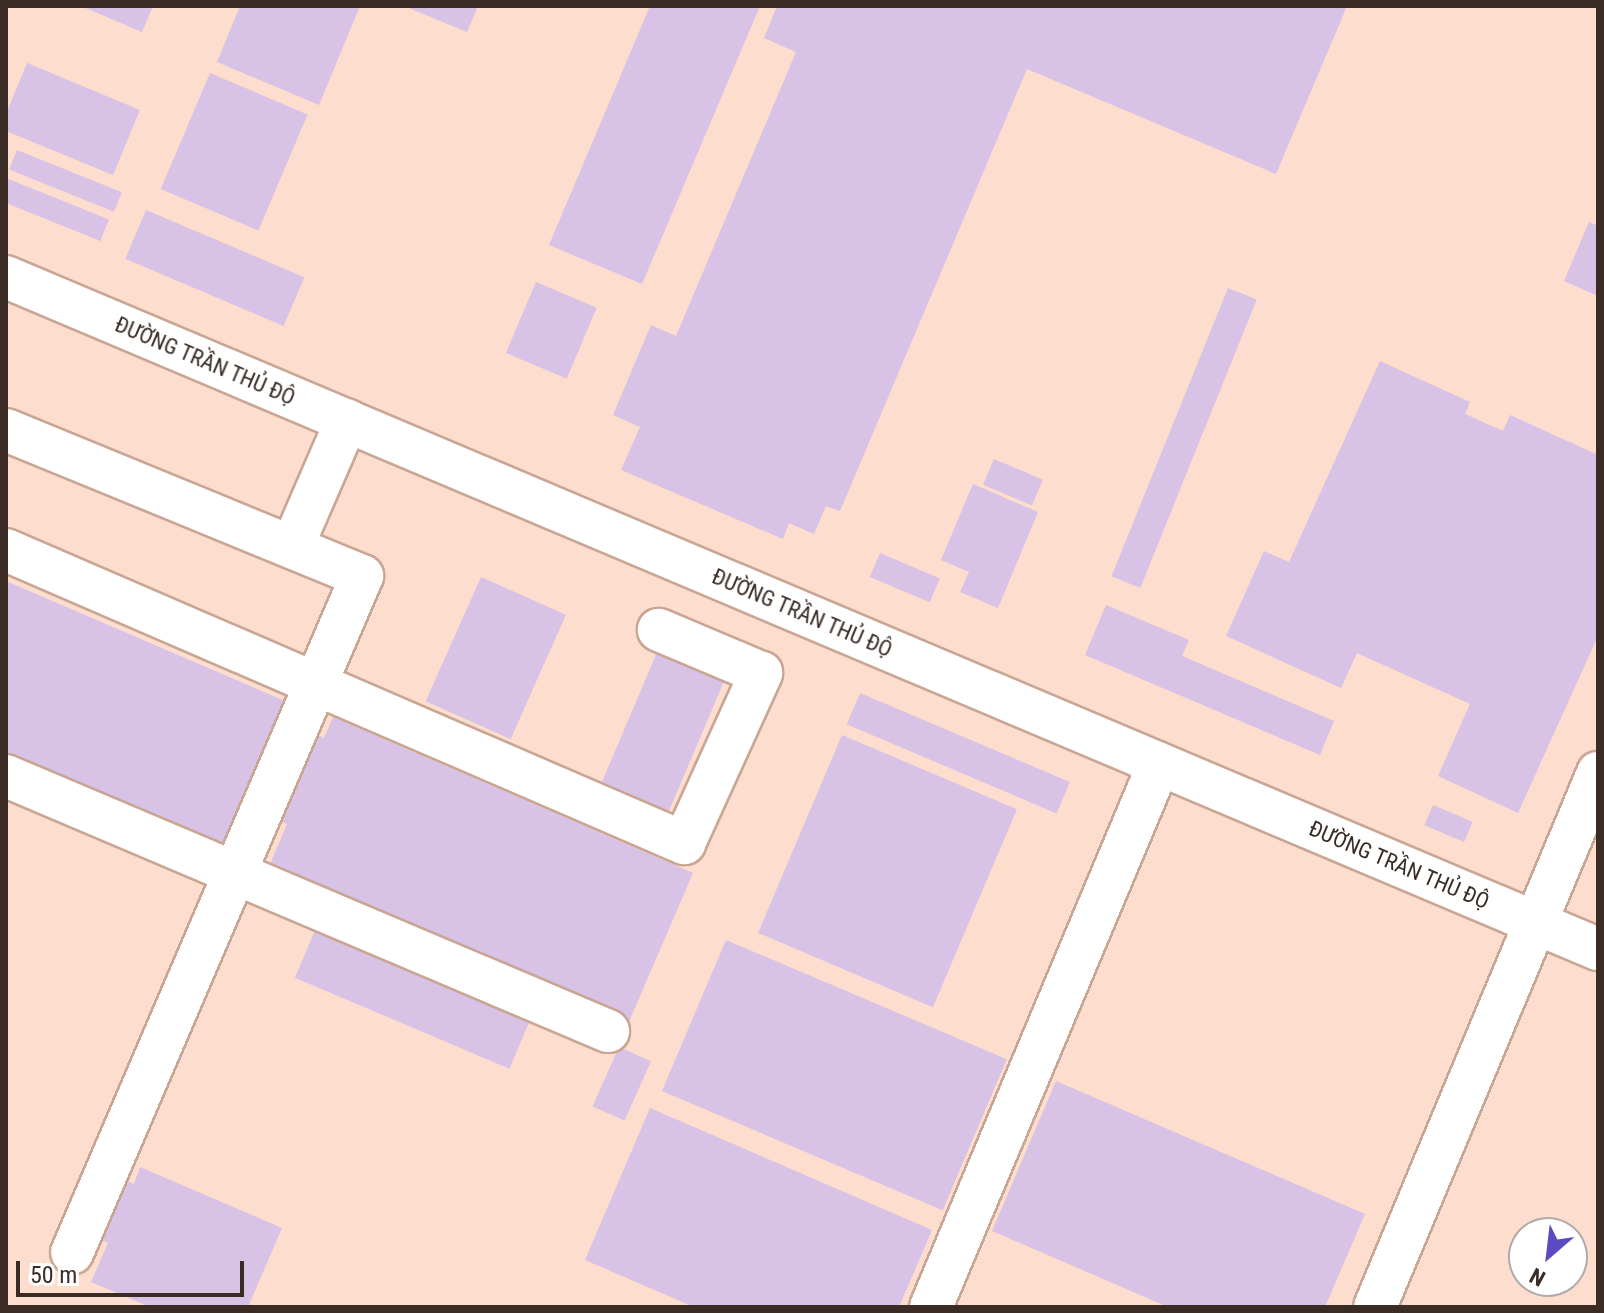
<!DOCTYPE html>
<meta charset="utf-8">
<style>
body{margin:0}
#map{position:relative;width:1604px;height:1313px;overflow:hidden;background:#fcddce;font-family:"Roboto Condensed",sans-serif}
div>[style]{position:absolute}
.building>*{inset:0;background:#d8c2e5;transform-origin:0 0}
.roads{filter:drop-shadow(2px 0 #c9a594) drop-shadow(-2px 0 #c9a594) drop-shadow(0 2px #c9a594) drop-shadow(0 -2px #c9a594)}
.minor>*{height:42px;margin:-21px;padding:0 21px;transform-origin:21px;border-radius:21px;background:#fff}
span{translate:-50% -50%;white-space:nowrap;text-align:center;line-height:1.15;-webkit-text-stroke:6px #fff;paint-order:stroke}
.street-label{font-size:22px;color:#3a2c25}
.frame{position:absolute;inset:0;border:8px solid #3a2c25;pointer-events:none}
.north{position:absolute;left:1508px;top:1217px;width:80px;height:80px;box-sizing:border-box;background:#fff;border:2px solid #b0aba8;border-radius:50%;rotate:208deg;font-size:22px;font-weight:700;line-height:32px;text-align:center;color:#3a2c25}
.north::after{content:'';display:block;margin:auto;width:28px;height:36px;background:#5a4bc3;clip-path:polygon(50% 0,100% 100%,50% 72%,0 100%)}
.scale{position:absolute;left:16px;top:1261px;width:228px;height:36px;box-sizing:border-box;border:4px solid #3a2c25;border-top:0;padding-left:10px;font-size:24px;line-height:28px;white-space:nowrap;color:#3a2c25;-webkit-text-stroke:6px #fff;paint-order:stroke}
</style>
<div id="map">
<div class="building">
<i style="clip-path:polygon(81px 6px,153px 6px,142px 32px)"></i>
<i style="clip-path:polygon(240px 6px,360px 6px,319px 105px,217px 62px)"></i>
<i style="clip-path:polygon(404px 6px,478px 6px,467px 32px)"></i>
<i style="clip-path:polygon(650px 6px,760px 6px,642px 284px,549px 245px)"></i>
<i style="clip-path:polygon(777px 6px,1347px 6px,1276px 174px,1027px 69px,840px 511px,826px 506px,814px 534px,789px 523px,783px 539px,621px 470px,640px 427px,613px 415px,651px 325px,676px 336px,796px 52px,764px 38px)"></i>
<i style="clip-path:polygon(27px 63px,140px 110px,113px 175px,6px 131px,6px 114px)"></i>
<i style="left:210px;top:73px;width:106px;height:126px;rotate:23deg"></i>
<i style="left:17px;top:150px;width:113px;height:21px;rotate:22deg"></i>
<i style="left:6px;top:178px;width:111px;height:23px;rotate:22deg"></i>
<i style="left:146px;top:210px;width:172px;height:53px;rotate:23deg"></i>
<i style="clip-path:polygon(1589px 222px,1598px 226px,1598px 296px,1564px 281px)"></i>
<i style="left:536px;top:282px;width:66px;height:77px;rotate:23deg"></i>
<i style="left:1228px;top:288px;width:31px;height:311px;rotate:22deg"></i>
<i style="clip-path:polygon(1380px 361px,1470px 402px,1465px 414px,1503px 431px,1510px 415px,1598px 455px,1598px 636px,1518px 813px,1438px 776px,1470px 704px,1357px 653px,1341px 688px,1226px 636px,1264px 551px,1289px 562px)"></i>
<i style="left:994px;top:459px;width:53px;height:28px;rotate:23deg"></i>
<i style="clip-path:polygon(973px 484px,1038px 512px,998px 608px,960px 592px,969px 572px,941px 560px)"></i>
<i style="left:880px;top:553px;width:65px;height:26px;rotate:23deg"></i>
<i style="left:481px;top:577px;width:93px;height:136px;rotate:24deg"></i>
<i style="clip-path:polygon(6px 581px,292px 704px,300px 726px,324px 738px,333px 717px,693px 873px,628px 1024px,268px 869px,287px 824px,261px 814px,227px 855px,6px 760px)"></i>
<i style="clip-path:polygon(1106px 605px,1189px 640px,1182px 656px,1334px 721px,1320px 755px,1085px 655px)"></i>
<i style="left:658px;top:650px;width:73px;height:154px;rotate:23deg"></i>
<i style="left:860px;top:693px;width:228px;height:34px;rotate:23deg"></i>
<i style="left:842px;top:735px;width:190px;height:215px;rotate:23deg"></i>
<i style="left:1433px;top:805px;width:43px;height:22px;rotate:23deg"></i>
<i style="left:316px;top:928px;width:233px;height:54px;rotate:23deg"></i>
<i style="left:726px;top:940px;width:305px;height:164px;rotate:23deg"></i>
<i style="left:619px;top:1047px;width:35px;height:65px;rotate:24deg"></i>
<i style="clip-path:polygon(1056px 1081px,1365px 1214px,1325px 1307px,1168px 1307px,992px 1231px)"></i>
<i style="clip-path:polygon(650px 1108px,932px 1230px,899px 1307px,694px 1307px,585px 1260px)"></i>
<i style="clip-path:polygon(140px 1167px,282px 1228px,248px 1307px,150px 1307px,91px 1282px,108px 1243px,97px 1238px,122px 1179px,134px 1184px)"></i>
</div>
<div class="roads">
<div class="minor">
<i style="left:6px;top:277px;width:1728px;rotate:22.89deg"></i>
<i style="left:6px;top:430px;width:385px;rotate:22.3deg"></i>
<i style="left:362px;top:576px;width:736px;rotate:113.19deg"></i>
<i style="left:292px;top:547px;width:138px;rotate:-66.6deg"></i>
<i style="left:6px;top:550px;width:739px;rotate:23.37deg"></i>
<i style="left:684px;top:843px;width:187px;rotate:-65.6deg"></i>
<i style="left:761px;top:673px;width:111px;rotate:-157.1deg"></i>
<i style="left:6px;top:776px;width:654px;rotate:22.96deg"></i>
<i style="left:931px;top:1307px;width:589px;rotate:-67.22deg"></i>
<i style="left:1375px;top:1307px;width:579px;rotate:-67.33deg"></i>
</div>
</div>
<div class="street-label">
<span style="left:205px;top:361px;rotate:23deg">ĐƯỜNG TRẦN THỦ ĐỘ</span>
<span style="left:802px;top:613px;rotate:23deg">ĐƯỜNG TRẦN THỦ ĐỘ</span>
<span style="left:1399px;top:865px;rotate:23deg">ĐƯỜNG TRẦN THỦ ĐỘ</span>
</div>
<div class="frame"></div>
<div class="north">N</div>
<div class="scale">50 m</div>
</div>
